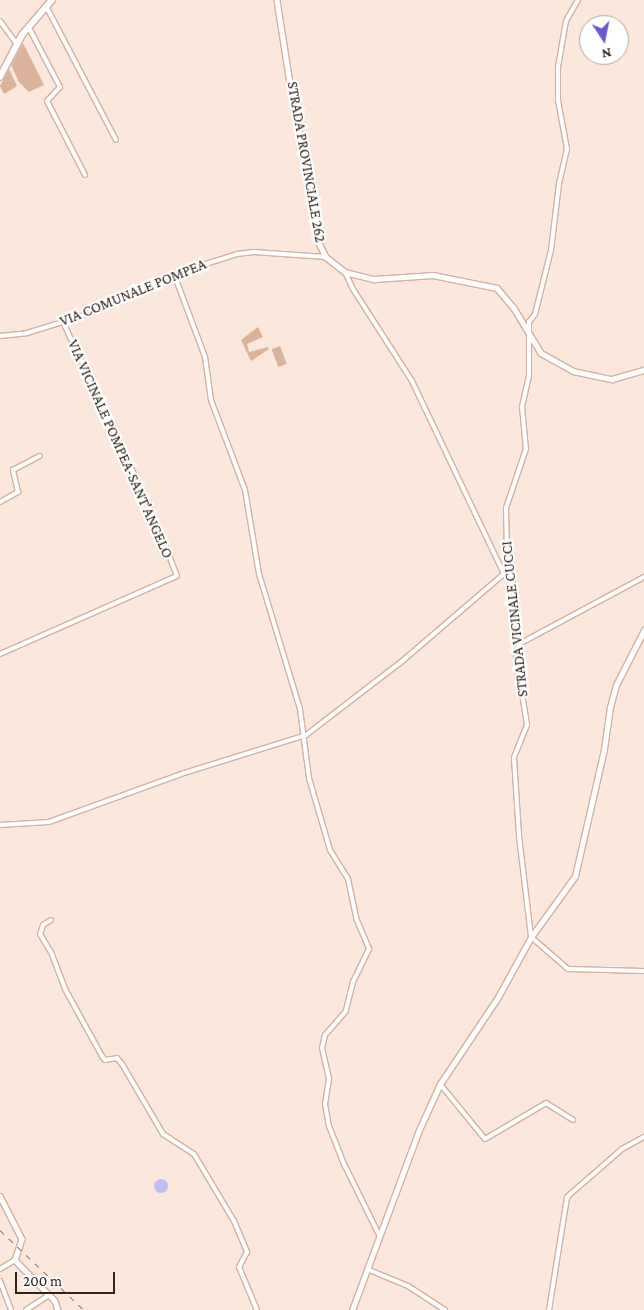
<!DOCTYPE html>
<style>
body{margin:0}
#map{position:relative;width:644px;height:1310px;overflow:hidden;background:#fbe7db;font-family:"Crimson Pro",serif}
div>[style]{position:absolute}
.green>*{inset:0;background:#dbb39b;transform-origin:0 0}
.water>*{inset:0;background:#c0bef9}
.round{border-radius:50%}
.roads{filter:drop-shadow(1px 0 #d2b2a0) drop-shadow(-1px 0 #d2b2a0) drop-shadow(0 1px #d2b2a0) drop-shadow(0 -1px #d2b2a0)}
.minor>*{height:4px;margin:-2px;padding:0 2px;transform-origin:2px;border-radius:2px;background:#fff}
.tertiary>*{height:4.5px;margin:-2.25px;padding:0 2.25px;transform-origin:2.25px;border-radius:2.25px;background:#fff}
.secondary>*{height:5px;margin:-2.5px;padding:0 2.5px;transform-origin:2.5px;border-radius:2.5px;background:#fff}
.primary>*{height:5.5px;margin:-2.75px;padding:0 2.75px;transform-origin:2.75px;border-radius:2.75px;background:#fff}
.rail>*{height:1px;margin-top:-0.5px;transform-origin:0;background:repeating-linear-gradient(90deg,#7a6b62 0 6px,transparent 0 12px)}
span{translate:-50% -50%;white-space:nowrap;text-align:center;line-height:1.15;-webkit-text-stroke:4.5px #fff;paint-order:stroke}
.street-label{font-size:15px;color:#2f231c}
.north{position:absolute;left:579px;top:15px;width:50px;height:50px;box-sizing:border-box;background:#fff;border:1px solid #aca7a4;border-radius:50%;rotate:169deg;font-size:14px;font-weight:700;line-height:20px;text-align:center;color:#2f231c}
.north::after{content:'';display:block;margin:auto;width:18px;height:22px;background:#6b58d2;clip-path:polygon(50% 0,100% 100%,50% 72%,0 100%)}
.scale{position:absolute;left:15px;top:1272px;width:100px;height:22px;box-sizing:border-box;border:2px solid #2f231c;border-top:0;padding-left:6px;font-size:15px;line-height:18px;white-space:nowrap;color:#2f231c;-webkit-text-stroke:4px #fff;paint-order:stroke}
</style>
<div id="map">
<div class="green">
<i style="clip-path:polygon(23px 43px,44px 85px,29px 92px,19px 82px,11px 65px)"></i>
<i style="clip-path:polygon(9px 69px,17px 86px,4px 94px,0 86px)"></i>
<i style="clip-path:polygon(258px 327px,263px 337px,247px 344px,249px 352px,268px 347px,269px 349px,251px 361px,241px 340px)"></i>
<i style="left:280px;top:346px;width:19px;height:9px;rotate:69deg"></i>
</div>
<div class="water">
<i class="round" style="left:154px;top:1179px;width:14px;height:14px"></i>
</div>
<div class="roads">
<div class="minor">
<i style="left:578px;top:0;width:24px;rotate:120deg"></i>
<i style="left:566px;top:21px;width:47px;rotate:99.9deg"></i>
<i style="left:558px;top:67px;width:33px;rotate:90deg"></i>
<i style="left:558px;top:100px;width:50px;rotate:79.6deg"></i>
<i style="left:567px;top:149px;width:36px;rotate:103deg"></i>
<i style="left:559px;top:184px;width:66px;rotate:96.9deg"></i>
<i style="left:551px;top:250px;width:66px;rotate:104deg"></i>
<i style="left:535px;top:314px;width:10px;rotate:127deg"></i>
<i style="left:529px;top:322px;width:54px;rotate:90deg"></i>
<i style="left:529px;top:376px;width:32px;rotate:103deg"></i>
<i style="left:522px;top:407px;width:42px;rotate:84.6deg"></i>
<i style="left:526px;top:449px;width:62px;rotate:108.7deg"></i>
<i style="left:506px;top:508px;width:44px;rotate:88.7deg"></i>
<i style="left:507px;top:552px;width:49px;rotate:79.4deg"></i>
<i style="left:516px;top:600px;width:44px;rotate:86.1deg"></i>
<i style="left:519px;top:644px;width:12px;rotate:104deg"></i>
<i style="left:516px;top:656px;width:70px;rotate:80.9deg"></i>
<i style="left:527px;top:725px;width:35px;rotate:112deg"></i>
<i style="left:514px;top:758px;width:78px;rotate:86.3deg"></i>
<i style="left:519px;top:836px;width:102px;rotate:83.2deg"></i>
<i style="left:531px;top:937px;width:49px;rotate:40.9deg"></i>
<i style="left:568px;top:969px;width:76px;rotate:1.5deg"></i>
<i style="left:46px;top:6px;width:151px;rotate:62.4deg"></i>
<i style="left:0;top:21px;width:29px;rotate:54deg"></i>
<i style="left:28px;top:26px;width:69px;rotate:62.3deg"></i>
<i style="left:60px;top:87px;width:19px;rotate:133deg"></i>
<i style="left:47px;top:101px;width:83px;rotate:62.8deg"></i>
<i style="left:174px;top:274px;width:89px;rotate:69.5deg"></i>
<i style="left:205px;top:357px;width:43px;rotate:82.1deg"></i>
<i style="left:211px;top:400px;width:96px;rotate:69.3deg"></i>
<i style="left:245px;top:490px;width:85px;rotate:80.5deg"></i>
<i style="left:259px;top:574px;width:141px;rotate:73.1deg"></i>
<i style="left:300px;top:709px;width:70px;rotate:82.6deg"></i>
<i style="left:309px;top:778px;width:75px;rotate:73.7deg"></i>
<i style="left:330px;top:850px;width:34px;rotate:58deg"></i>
<i style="left:348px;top:879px;width:40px;rotate:78deg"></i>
<i style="left:356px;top:918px;width:34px;rotate:67deg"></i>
<i style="left:369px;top:949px;width:37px;rotate:116deg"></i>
<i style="left:353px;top:982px;width:30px;rotate:104deg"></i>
<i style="left:346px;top:1011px;width:32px;rotate:131deg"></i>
<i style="left:325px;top:1035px;width:13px;rotate:103deg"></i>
<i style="left:322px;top:1048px;width:32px;rotate:77deg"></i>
<i style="left:329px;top:1079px;width:25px;rotate:99deg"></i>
<i style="left:325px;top:1104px;width:22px;rotate:80deg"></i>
<i style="left:329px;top:1126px;width:41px;rotate:68.5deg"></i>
<i style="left:344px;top:1164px;width:81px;rotate:63.7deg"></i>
<i style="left:0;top:336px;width:27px;rotate:-6deg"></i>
<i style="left:27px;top:333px;width:54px;rotate:-17.1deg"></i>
<i style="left:79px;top:317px;width:104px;rotate:-24.4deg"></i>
<i style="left:174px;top:274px;width:66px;rotate:-17.6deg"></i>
<i style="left:237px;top:254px;width:17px;rotate:-7deg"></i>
<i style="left:254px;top:252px;width:72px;rotate:4deg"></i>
<i style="left:0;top:502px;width:21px;rotate:-29deg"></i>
<i style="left:18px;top:492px;width:23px;rotate:-103deg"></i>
<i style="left:13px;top:470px;width:30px;rotate:-28deg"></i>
<i style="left:519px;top:644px;width:142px;rotate:-28.2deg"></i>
<i style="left:0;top:654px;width:193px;rotate:-23.8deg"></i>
<i style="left:177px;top:576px;width:63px;rotate:-111.3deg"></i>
<i style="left:154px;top:517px;width:215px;rotate:-115deg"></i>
<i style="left:0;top:825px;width:49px;rotate:-3.5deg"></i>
<i style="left:49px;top:822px;width:144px;rotate:-19.9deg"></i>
<i style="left:184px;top:773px;width:128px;rotate:-17.3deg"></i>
<i style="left:306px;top:735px;width:118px;rotate:-37.5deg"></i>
<i style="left:400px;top:663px;width:137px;rotate:-40.6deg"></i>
<i style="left:504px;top:574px;width:214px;rotate:-115.5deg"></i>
<i style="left:412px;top:381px;width:109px;rotate:-122.7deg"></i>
<i style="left:353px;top:289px;width:19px;rotate:-115deg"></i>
<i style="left:51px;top:920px;width:9px;rotate:148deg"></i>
<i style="left:43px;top:925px;width:9px;rotate:108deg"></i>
<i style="left:40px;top:934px;width:21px;rotate:59deg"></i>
<i style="left:51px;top:952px;width:40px;rotate:69deg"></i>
<i style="left:65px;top:989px;width:77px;rotate:61.1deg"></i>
<i style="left:102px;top:1056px;width:5px;rotate:53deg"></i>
<i style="left:105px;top:1060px;width:12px;rotate:-9deg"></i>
<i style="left:117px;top:1058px;width:8px;rotate:50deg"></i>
<i style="left:122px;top:1064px;width:81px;rotate:59.6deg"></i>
<i style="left:163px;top:1134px;width:37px;rotate:33deg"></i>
<i style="left:194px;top:1154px;width:78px;rotate:59.2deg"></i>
<i style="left:234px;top:1221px;width:34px;rotate:67deg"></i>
<i style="left:247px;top:1252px;width:17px;rotate:118deg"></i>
<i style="left:239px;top:1267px;width:47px;rotate:67.3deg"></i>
<i style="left:440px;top:1084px;width:71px;rotate:50.7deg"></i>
<i style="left:485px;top:1139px;width:71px;rotate:-30.5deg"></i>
<i style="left:546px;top:1103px;width:32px;rotate:32deg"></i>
<i style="left:0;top:1269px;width:17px;rotate:-31deg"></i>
<i style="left:367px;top:1269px;width:44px;rotate:22.5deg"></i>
<i style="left:408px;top:1286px;width:44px;rotate:33deg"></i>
<i style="left:0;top:1281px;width:31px;rotate:69deg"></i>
<i style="left:26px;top:1310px;width:27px;rotate:-33deg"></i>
<i style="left:549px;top:1310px;width:114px;rotate:-80.9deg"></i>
<i style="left:567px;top:1197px;width:73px;rotate:-41.1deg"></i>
<i style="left:622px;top:1149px;width:25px;rotate:-29deg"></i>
</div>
<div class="tertiary">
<i style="left:277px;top:0;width:116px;rotate:81.1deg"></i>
<i style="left:295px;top:115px;width:71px;rotate:75.4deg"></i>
<i style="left:313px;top:184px;width:59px;rotate:84.2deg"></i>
<i style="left:319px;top:243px;width:16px;rotate:63deg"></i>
<i style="left:326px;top:257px;width:24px;rotate:38deg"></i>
<i style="left:345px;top:272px;width:30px;rotate:14deg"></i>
<i style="left:374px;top:279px;width:59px;rotate:-3.9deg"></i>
<i style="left:433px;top:275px;width:65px;rotate:11.5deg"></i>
<i style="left:497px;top:288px;width:26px;rotate:50deg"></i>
<i style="left:514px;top:308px;width:52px;rotate:59deg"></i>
<i style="left:541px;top:353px;width:37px;rotate:29deg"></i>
<i style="left:573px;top:371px;width:40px;rotate:12deg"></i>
<i style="left:612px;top:379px;width:33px;rotate:-16deg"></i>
<i style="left:0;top:1196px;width:48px;rotate:62.9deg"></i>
<i style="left:22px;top:1239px;width:22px;rotate:108deg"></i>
<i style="left:15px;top:1260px;width:57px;rotate:45.7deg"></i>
<i style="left:55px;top:1301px;width:9px;rotate:72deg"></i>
</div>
<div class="secondary">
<i style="left:352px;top:1310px;width:192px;rotate:-69.6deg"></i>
<i style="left:419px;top:1130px;width:51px;rotate:-65.5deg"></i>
<i style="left:440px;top:1084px;width:105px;rotate:-56.3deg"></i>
<i style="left:498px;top:997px;width:68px;rotate:-61.2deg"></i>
<i style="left:531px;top:937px;width:75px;rotate:-54.2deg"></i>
<i style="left:575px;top:876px;width:130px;rotate:-77.1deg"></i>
<i style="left:604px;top:749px;width:42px;rotate:-81.9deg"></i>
<i style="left:610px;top:707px;width:23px;rotate:-75deg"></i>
<i style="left:616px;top:685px;width:62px;rotate:-63deg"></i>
</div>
<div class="primary">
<i style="left:0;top:77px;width:47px;rotate:-62.4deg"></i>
<i style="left:22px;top:35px;width:46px;rotate:-49.4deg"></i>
</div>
</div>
<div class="rail">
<i style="left:0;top:1230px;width:116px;rotate:43.6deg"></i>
</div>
<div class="street-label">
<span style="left:306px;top:162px;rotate:80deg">STRADA PROVINCIALE 262</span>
<span style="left:133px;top:293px;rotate:-22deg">VIA COMUNALE POMPEA</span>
<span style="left:120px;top:449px;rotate:66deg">VIA VICINALE POMPEA-SANT'ANGELO</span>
<span style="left:515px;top:619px;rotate:-96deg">STRADA VICINALE CUCCI</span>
</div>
<div class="north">N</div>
<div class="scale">200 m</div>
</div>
